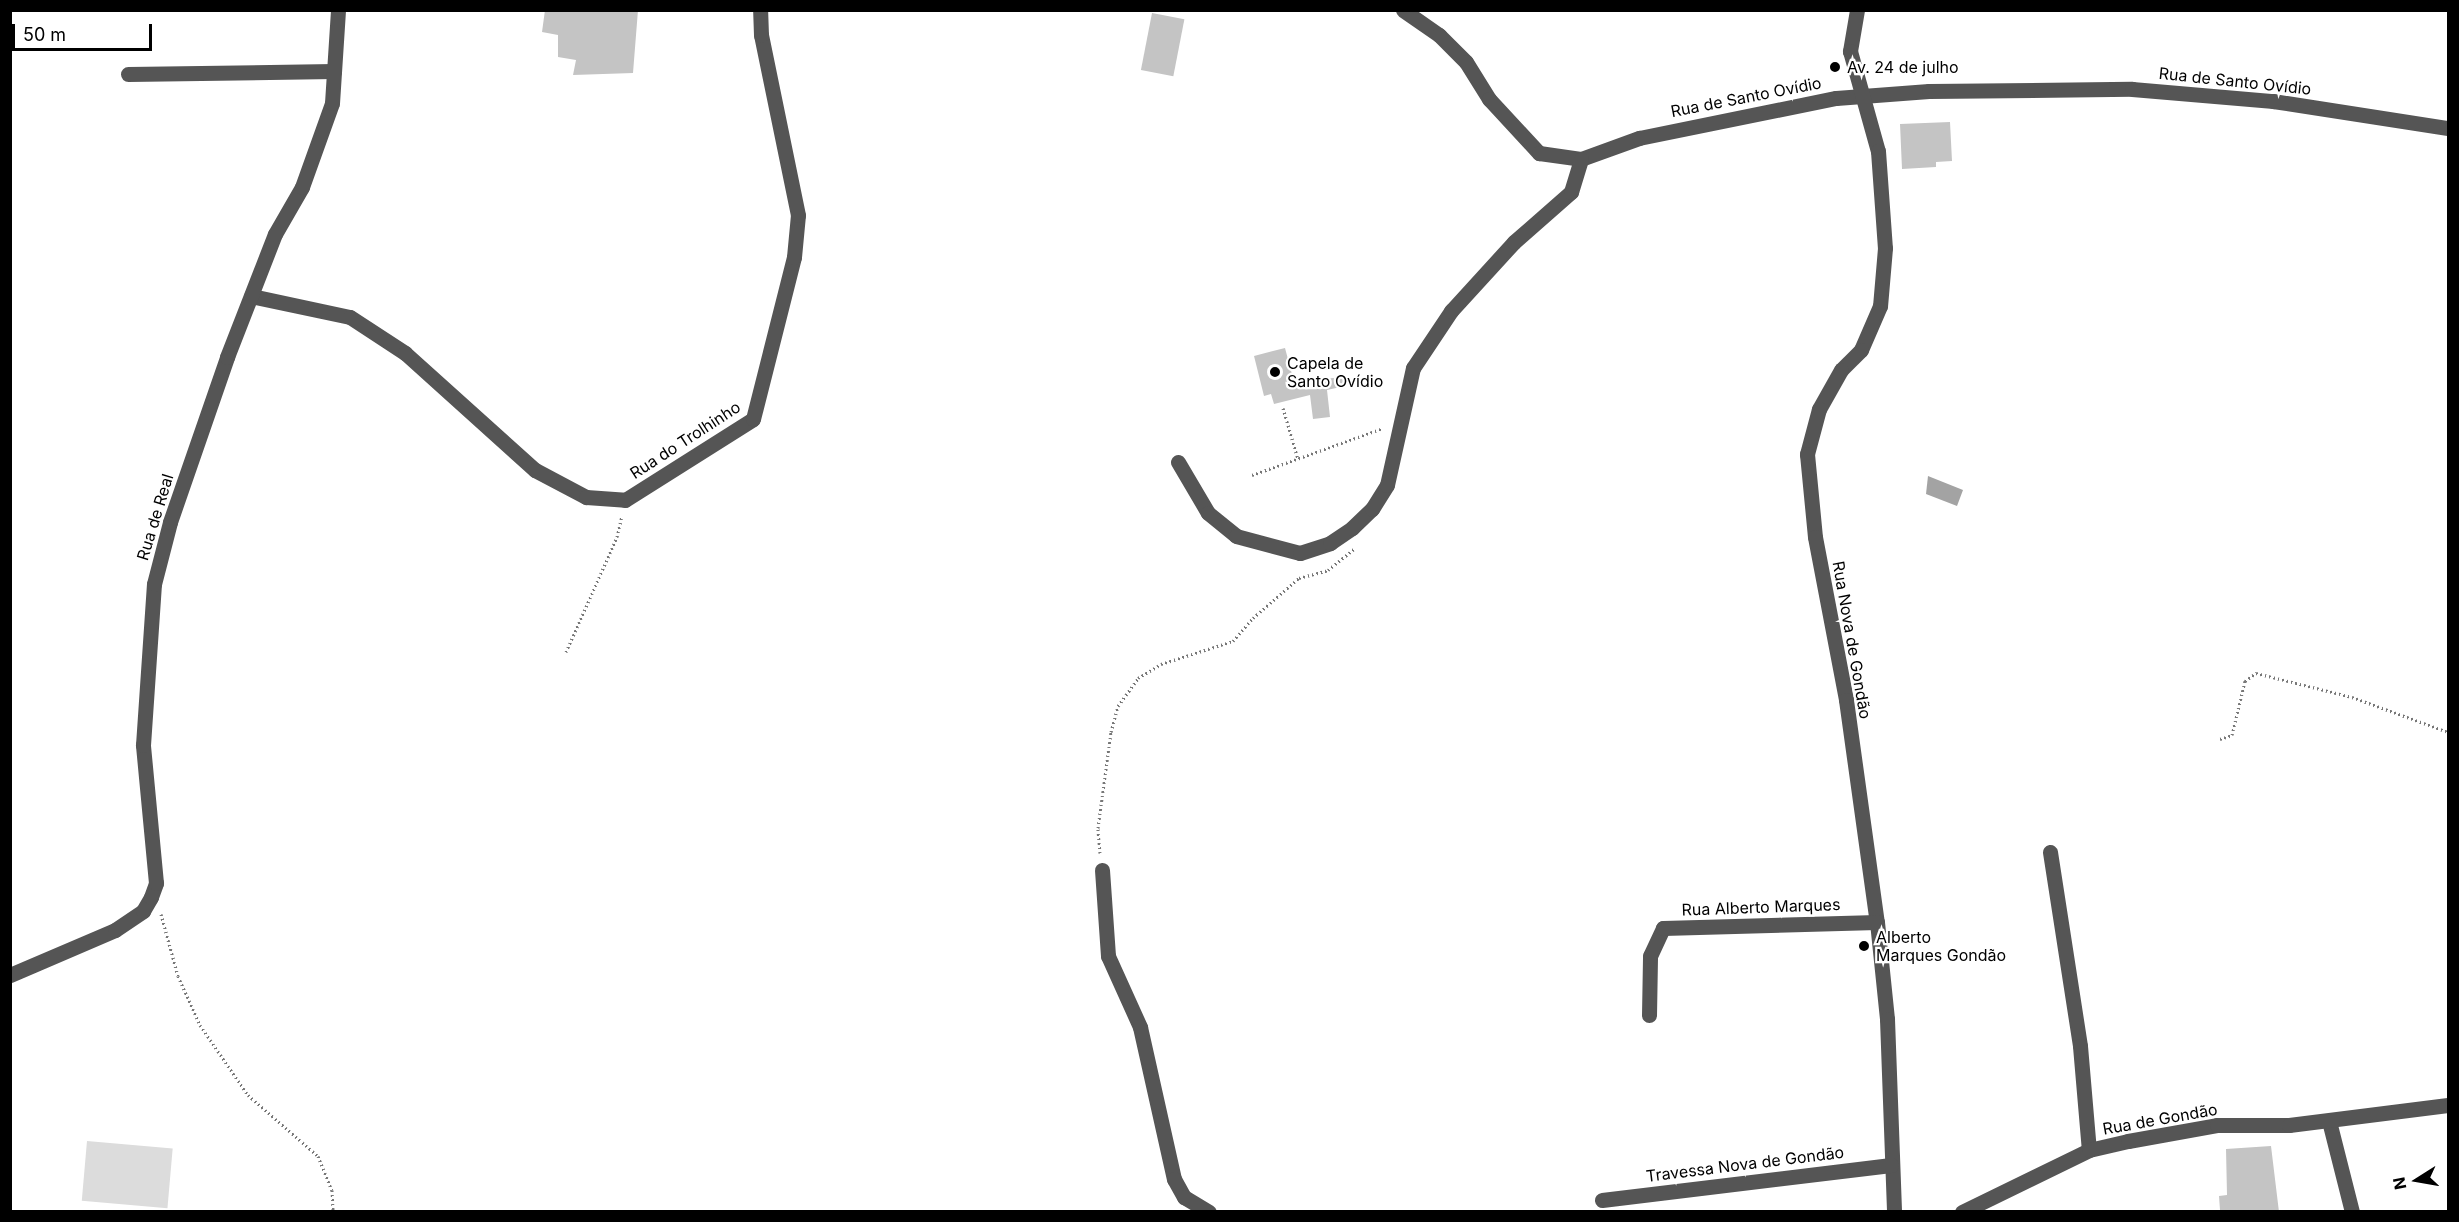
<!DOCTYPE html>
<meta charset="utf-8">
<style>
body{margin:0}
#map{position:relative;width:2459px;height:1222px;overflow:hidden;background:#fff;font-family:Inter,sans-serif}
div>[style]{position:absolute}
.green>*{inset:0;background:#dcdcdc;transform-origin:0 0}
.water>*{inset:0;background:#a3a3a3}
.building>*{inset:0;background:#c4c4c4;transform-origin:0 0}
.path>*{height:3px;margin-top:-1.5px;transform-origin:0;background:repeating-linear-gradient(90deg,#777 0 1.5px,transparent 0 4.5px)}
.minor>*{height:15px;margin:-7.5px;padding:0 7.5px;transform-origin:7.5px;border-radius:7.5px;background:#555}
.dots>*{width:16px;height:16px;translate:-50% -50%;box-sizing:border-box;border:3px solid #fff;border-radius:50%}
span{translate:-50% -50%;white-space:nowrap;text-align:center;line-height:1.15;-webkit-text-stroke:4.5px #fff;paint-order:stroke}
.poi-label{font-size:16px;color:#000}
.left{translate:0 -50%;text-align:left}
.street-label{font-size:16px;color:#000}
.frame{position:absolute;inset:0;border:12px solid #000;pointer-events:none}
.north{position:absolute;left:2387px;top:1150px;width:60px;height:60px;-webkit-text-stroke:4px #fff;paint-order:stroke;rotate:259deg;font-size:16px;font-weight:700;line-height:24px;text-align:center;color:#000}
.north::after{content:'';display:block;margin:auto;width:21px;height:27px;background:#000;clip-path:polygon(50% 0,100% 100%,50% 72%,0 100%)}
.scale{position:absolute;left:12px;top:24px;width:140px;height:27px;box-sizing:border-box;border:3px solid #000;border-top:0;padding-left:8px;font-size:18px;line-height:21px;white-space:nowrap;color:#000;-webkit-text-stroke:4px #fff;paint-order:stroke}
</style>
<div id="map">
<div class="green">
<i style="left:87px;top:1141px;width:86px;height:60px;rotate:5deg"></i>
</div>
<div class="water">
<i style="clip-path:polygon(1928px 476px,1963px 490px,1957px 506px,1926px 494px)"></i>
</div>
<div class="building">
<i style="clip-path:polygon(545px 10px,638px 10px,633px 73px,573px 75px,576px 60px,558px 57px,558px 35px,542px 32px)"></i>
<i style="left:1152px;top:13px;width:33px;height:58px;rotate:11deg"></i>
<i style="clip-path:polygon(1950px 122px,1952px 161px,1936px 162px,1936px 167px,1902px 169px,1900px 124px)"></i>
<i style="clip-path:polygon(1285px 348px,1294px 382px,1343px 377px,1345px 386px,1327px 390px,1330px 417px,1313px 419px,1310px 395px,1274px 404px,1271px 394px,1264px 396px,1254px 356px)"></i>
<i style="clip-path:polygon(2271px 1146px,2279px 1212px,2220px 1210px,2219px 1196px,2227px 1195px,2226px 1149px)"></i>
</div>
<div class="path">
<i style="left:1283px;top:408px;width:53px;rotate:73.6deg"></i>
<i style="left:1252px;top:475px;width:139px;rotate:-19.7deg"></i>
<i style="left:566px;top:652px;width:126px;rotate:-66.1deg"></i>
<i style="left:617px;top:537px;width:22px;rotate:-77deg"></i>
<i style="left:2220px;top:739px;width:13px;rotate:-18deg"></i>
<i style="left:2232px;top:735px;width:56px;rotate:-76.5deg"></i>
<i style="left:2245px;top:681px;width:14px;rotate:-36deg"></i>
<i style="left:2256px;top:673px;width:99px;rotate:14deg"></i>
<i style="left:2352px;top:697px;width:102px;rotate:20deg"></i>
<i style="left:1100px;top:853px;width:25px;rotate:-95deg"></i>
<i style="left:1098px;top:828px;width:97px;rotate:-82.3deg"></i>
<i style="left:1111px;top:732px;width:27px;rotate:-75deg"></i>
<i style="left:1118px;top:706px;width:34px;rotate:-54deg"></i>
<i style="left:1138px;top:678px;width:27px;rotate:-31deg"></i>
<i style="left:1161px;top:664px;width:76px;rotate:-17.7deg"></i>
<i style="left:1233px;top:641px;width:30px;rotate:-49deg"></i>
<i style="left:1253px;top:618px;width:61px;rotate:-41deg"></i>
<i style="left:1299px;top:578px;width:30px;rotate:-15deg"></i>
<i style="left:1328px;top:570px;width:35px;rotate:-39deg"></i>
<i style="left:161px;top:914px;width:64px;rotate:74.7deg"></i>
<i style="left:178px;top:976px;width:54px;rotate:65.8deg"></i>
<i style="left:200px;top:1025px;width:85px;rotate:55.6deg"></i>
<i style="left:248px;top:1095px;width:93px;rotate:41.1deg"></i>
<i style="left:318px;top:1156px;width:37px;rotate:68deg"></i>
<i style="left:332px;top:1190px;width:22px;rotate:87deg"></i>
</div>
<div class="minor">
<i style="left:1403px;top:10px;width:44px;rotate:34.8deg"></i>
<i style="left:1439px;top:35px;width:38px;rotate:45deg"></i>
<i style="left:1466px;top:62px;width:44px;rotate:58.1deg"></i>
<i style="left:1489px;top:99px;width:74px;rotate:47.2deg"></i>
<i style="left:1539px;top:153px;width:42px;rotate:8.1deg"></i>
<i style="left:1581px;top:159px;width:62px;rotate:-19.9deg"></i>
<i style="left:1639px;top:138px;width:201px;rotate:-11.5deg"></i>
<i style="left:1836px;top:98px;width:93px;rotate:-4.3deg"></i>
<i style="left:1929px;top:91px;width:203px;rotate:-0.6deg"></i>
<i style="left:2132px;top:89px;width:142px;rotate:4.9deg"></i>
<i style="left:2273px;top:101px;width:177px;rotate:8.8deg"></i>
<i style="left:1857px;top:10px;width:42px;rotate:99.7deg"></i>
<i style="left:1850px;top:51px;width:104px;rotate:74.4deg"></i>
<i style="left:1878px;top:151px;width:97px;rotate:85.9deg"></i>
<i style="left:1885px;top:248px;width:58px;rotate:94.9deg"></i>
<i style="left:1880px;top:306px;width:48px;rotate:113.4deg"></i>
<i style="left:1861px;top:350px;width:28px;rotate:135deg"></i>
<i style="left:1841px;top:370px;width:45px;rotate:119.4deg"></i>
<i style="left:1819px;top:409px;width:47px;rotate:104.9deg"></i>
<i style="left:1807px;top:454px;width:83px;rotate:84.5deg"></i>
<i style="left:1815px;top:537px;width:166px;rotate:79.2deg"></i>
<i style="left:1846px;top:700px;width:224px;rotate:82.1deg"></i>
<i style="left:1877px;top:922px;width:98px;rotate:84.1deg"></i>
<i style="left:1887px;top:1019px;width:193px;rotate:87.9deg"></i>
<i style="left:128px;top:74px;width:206px;rotate:-0.8deg"></i>
<i style="left:251px;top:296px;width:101px;rotate:12deg"></i>
<i style="left:350px;top:317px;width:66px;rotate:33.2deg"></i>
<i style="left:405px;top:353px;width:175px;rotate:42deg"></i>
<i style="left:535px;top:470px;width:58px;rotate:27.9deg"></i>
<i style="left:586px;top:497px;width:39px;rotate:4deg"></i>
<i style="left:625px;top:500px;width:151px;rotate:-32.3deg"></i>
<i style="left:753px;top:419px;width:167px;rotate:-75.8deg"></i>
<i style="left:794px;top:257px;width:42px;rotate:-84.6deg"></i>
<i style="left:798px;top:215px;width:184px;rotate:-101.6deg"></i>
<i style="left:761px;top:35px;width:25px;rotate:-92deg"></i>
<i style="left:1178px;top:462px;width:59px;rotate:59.5deg"></i>
<i style="left:1208px;top:513px;width:36px;rotate:39deg"></i>
<i style="left:1236px;top:536px;width:66px;rotate:14.9deg"></i>
<i style="left:1300px;top:553px;width:32px;rotate:-18deg"></i>
<i style="left:1330px;top:543px;width:27px;rotate:-34deg"></i>
<i style="left:1352px;top:528px;width:28px;rotate:-44deg"></i>
<i style="left:1372px;top:509px;width:28px;rotate:-58deg"></i>
<i style="left:1387px;top:485px;width:120px;rotate:-77.5deg"></i>
<i style="left:1413px;top:368px;width:69px;rotate:-56.3deg"></i>
<i style="left:1451px;top:311px;width:93px;rotate:-47.6deg"></i>
<i style="left:1514px;top:242px;width:76px;rotate:-41.3deg"></i>
<i style="left:1571px;top:192px;width:34px;rotate:-73deg"></i>
<i style="left:2050px;top:852px;width:196px;rotate:81.2deg"></i>
<i style="left:2080px;top:1046px;width:104px;rotate:85.1deg"></i>
<i style="left:1102px;top:870px;width:86px;rotate:86deg"></i>
<i style="left:1108px;top:956px;width:78px;rotate:65.7deg"></i>
<i style="left:1140px;top:1027px;width:156px;rotate:77.4deg"></i>
<i style="left:1174px;top:1179px;width:21px;rotate:61deg"></i>
<i style="left:1184px;top:1197px;width:29px;rotate:31deg"></i>
<i style="left:10px;top:975px;width:114px;rotate:-23.2deg"></i>
<i style="left:115px;top:930px;width:34px;rotate:-34deg"></i>
<i style="left:143px;top:911px;width:16px;rotate:-60deg"></i>
<i style="left:151px;top:897px;width:15px;rotate:-70deg"></i>
<i style="left:156px;top:883px;width:139px;rotate:-95.4deg"></i>
<i style="left:143px;top:745px;width:161px;rotate:-86.1deg"></i>
<i style="left:154px;top:584px;width:64px;rotate:-75.5deg"></i>
<i style="left:170px;top:522px;width:175px;rotate:-70.9deg"></i>
<i style="left:227px;top:357px;width:132px;rotate:-68.7deg"></i>
<i style="left:275px;top:234px;width:54px;rotate:-60.1deg"></i>
<i style="left:302px;top:187px;width:89px;rotate:-70.3deg"></i>
<i style="left:332px;top:103px;width:93px;rotate:-86.3deg"></i>
<i style="left:1649px;top:1015px;width:59px;rotate:-89deg"></i>
<i style="left:1650px;top:956px;width:31px;rotate:-65deg"></i>
<i style="left:1663px;top:928px;width:214px;rotate:-1.6deg"></i>
<i style="left:2329px;top:1121px;width:94px;rotate:75.8deg"></i>
<i style="left:1602px;top:1200px;width:291px;rotate:-6.9deg"></i>
<i style="left:1962px;top:1212px;width:141px;rotate:-26deg"></i>
<i style="left:2089px;top:1150px;width:40px;rotate:-13deg"></i>
<i style="left:2128px;top:1141px;width:90px;rotate:-10.2deg"></i>
<i style="left:2217px;top:1125px;width:72px"></i>
<i style="left:2289px;top:1125px;width:160px;rotate:-7.2deg"></i>
</div>
<div class="dots">
<i style="left:1835px;top:67px;background:#000"></i>
<i style="left:1275px;top:372px;background:#000"></i>
<i style="left:1864px;top:946px;background:#000"></i>
</div>
<div class="poi-label">
<span class="left" style="left:1847px;top:67px">Av. 24 de julho</span>
<span class="left" style="left:1287px;top:372px">Capela de<br>Santo Ovídio</span>
<span class="left" style="left:1876px;top:946px">Alberto<br>Marques Gondão</span>
</div>
<div class="street-label">
<span style="left:2235px;top:81px;rotate:6deg">Rua de Santo Ovídio</span>
<span style="left:1746px;top:97px;rotate:-11deg">Rua de Santo Ovídio</span>
<span style="left:685px;top:440px;rotate:-33deg">Rua do Trolhinho</span>
<span style="left:155px;top:517px;rotate:-73deg">Rua de Real</span>
<span style="left:1852px;top:640px;rotate:80deg">Rua Nova de Gondão</span>
<span style="left:1761px;top:907px;rotate:-2deg">Rua Alberto Marques</span>
<span style="left:2160px;top:1119px;rotate:-10deg">Rua de Gondão</span>
<span style="left:1745px;top:1164px;rotate:-7deg">Travessa Nova de Gondão</span>
</div>
<div class="frame"></div>
<div class="north">N</div>
<div class="scale">50 m</div>
</div>
